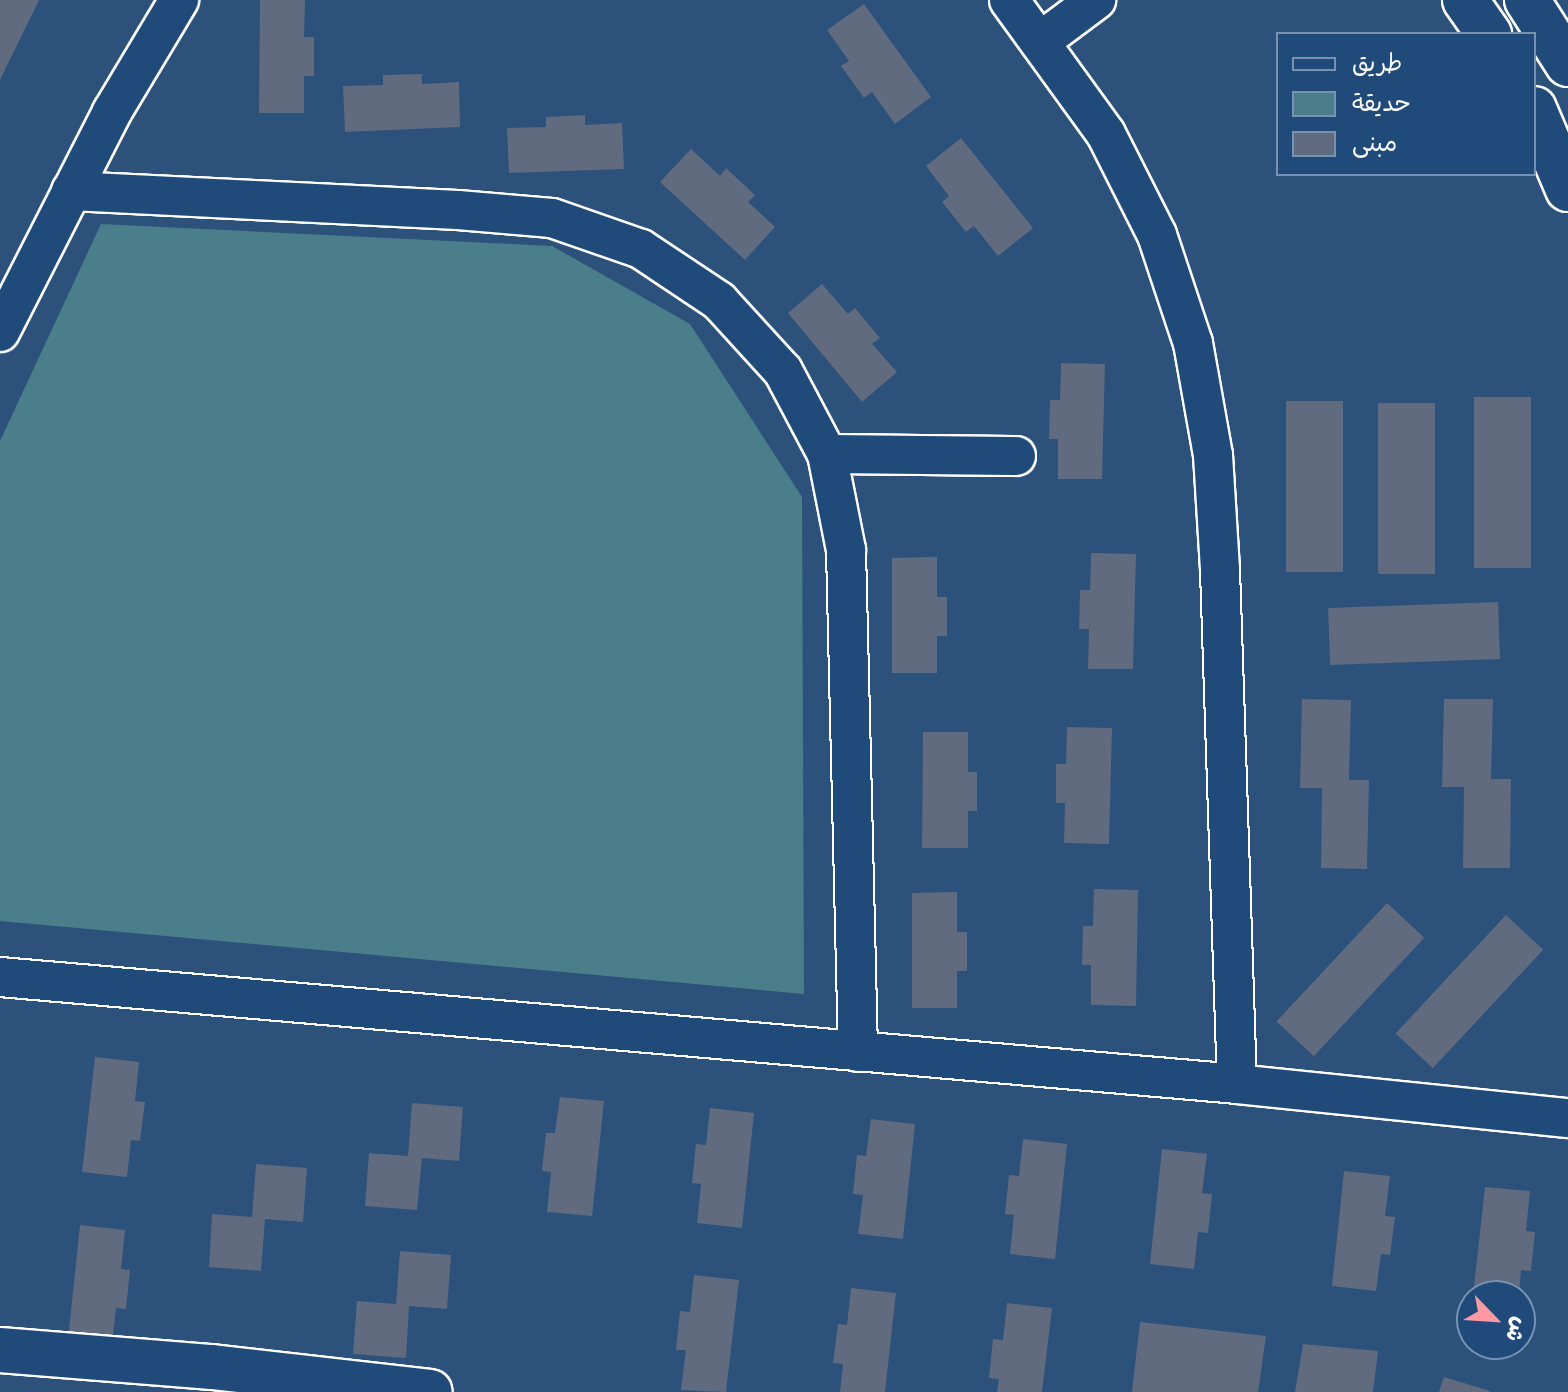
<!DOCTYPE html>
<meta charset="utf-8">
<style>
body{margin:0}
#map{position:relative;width:1568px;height:1392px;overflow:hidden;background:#2c517b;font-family:"Balsamiq Sans","Playpen Sans Arabic",sans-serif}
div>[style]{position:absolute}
.green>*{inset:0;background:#4b7e8b}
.building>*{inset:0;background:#606b7f;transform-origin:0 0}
.roads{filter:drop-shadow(2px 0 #fff) drop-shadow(-2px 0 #fff) drop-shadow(0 2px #fff) drop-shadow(0 -2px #fff)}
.minor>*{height:38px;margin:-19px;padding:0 19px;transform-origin:19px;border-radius:19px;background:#1f4a7a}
.tertiary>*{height:44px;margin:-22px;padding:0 22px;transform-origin:22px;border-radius:22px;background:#1f4a7a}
span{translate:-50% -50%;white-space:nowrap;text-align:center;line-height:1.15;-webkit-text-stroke:6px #1f4a7a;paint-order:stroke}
.legend{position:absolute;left:1276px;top:32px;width:260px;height:144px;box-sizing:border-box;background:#1f4a7a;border:2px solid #7992af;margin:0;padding:10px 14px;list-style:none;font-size:24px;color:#fff}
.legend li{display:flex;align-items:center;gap:16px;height:40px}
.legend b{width:40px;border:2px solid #7992af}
.north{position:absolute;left:1456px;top:1280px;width:80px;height:80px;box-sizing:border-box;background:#1f4a7a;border:2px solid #7992af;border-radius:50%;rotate:115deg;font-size:22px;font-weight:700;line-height:32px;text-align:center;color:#fff}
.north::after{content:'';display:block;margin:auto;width:28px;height:36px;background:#ff9aa2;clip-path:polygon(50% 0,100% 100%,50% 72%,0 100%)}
</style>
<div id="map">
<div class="green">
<i style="clip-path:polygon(101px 224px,552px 246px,690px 324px,802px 497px,804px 994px,0 921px,0 441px)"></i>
</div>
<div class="building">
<i style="clip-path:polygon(0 0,39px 0,0 80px)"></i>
<i style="clip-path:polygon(260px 0,305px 0,304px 37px,314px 37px,314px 76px,304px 76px,304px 113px,259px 113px)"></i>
<i style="clip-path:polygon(864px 4px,931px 97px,895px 124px,872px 92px,864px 98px,841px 66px,849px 61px,827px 30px)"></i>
<i style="clip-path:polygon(422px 74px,422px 84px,459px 82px,460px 127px,345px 132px,343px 86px,383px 85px,383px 75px)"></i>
<i style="clip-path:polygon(585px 115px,585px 125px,622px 123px,624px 169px,509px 173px,507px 128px,546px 127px,546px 117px)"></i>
<i style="clip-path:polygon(961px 138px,1033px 228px,998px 256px,974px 226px,966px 232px,942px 202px,949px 196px,926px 166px)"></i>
<i style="clip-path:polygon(691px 149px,720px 176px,726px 168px,755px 195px,748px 202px,775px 227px,745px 260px,660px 182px)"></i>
<i style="clip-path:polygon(822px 284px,848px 314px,855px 308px,880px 338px,872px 344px,897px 372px,862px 402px,788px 313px)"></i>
<i style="clip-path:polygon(1061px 363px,1105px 364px,1102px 479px,1058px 479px,1058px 439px,1049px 439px,1050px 400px,1060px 400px)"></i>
<i style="left:1474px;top:397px;width:57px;height:171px"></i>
<i style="left:1343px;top:401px;width:171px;height:57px;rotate:90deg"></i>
<i style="left:1378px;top:403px;width:57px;height:171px"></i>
<i style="clip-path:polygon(1091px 553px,1136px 554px,1133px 669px,1088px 669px,1089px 629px,1079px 629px,1080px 590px,1090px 590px)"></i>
<i style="clip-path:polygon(937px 557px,937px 597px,947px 597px,947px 636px,937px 636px,937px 673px,892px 673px,892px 558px)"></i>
<i style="left:1498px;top:602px;width:57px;height:170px;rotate:88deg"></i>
<i style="clip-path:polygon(1302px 699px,1351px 700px,1349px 780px,1369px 780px,1367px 869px,1321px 868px,1322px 788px,1300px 788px)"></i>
<i style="clip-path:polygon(1444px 699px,1493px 699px,1491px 779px,1511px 779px,1510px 868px,1463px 868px,1464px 787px,1442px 787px)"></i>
<i style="clip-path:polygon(1067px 727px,1112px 728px,1109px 844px,1064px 843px,1065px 803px,1056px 803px,1056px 764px,1066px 764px)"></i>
<i style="clip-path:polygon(923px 732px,968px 732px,968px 772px,977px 772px,977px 811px,968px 811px,968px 848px,922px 848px)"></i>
<i style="clip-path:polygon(1094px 889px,1138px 890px,1136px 1006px,1091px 1005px,1091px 965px,1082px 965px,1083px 926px,1093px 926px)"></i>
<i style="clip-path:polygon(957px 892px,957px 932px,967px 932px,967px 971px,957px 971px,957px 1008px,912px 1008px,912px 893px)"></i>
<i style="left:1387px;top:903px;width:51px;height:162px;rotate:43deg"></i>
<i style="left:1506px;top:915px;width:51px;height:162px;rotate:43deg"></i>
<i style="clip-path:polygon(95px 1057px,139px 1062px,135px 1101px,145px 1102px,140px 1141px,131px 1140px,127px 1177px,82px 1172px)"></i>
<i style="clip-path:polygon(560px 1097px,604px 1101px,592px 1216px,547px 1212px,551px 1172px,542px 1171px,546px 1133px,555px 1133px)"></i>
<i style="clip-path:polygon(412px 1103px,463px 1107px,459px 1161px,422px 1158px,417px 1210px,365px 1206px,369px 1153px,408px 1156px)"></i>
<i style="clip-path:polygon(710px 1108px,754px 1113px,742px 1228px,697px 1223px,701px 1184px,692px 1183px,696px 1144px,706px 1145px)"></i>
<i style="clip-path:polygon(871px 1119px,915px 1124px,903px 1239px,858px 1234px,863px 1195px,853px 1194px,857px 1155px,866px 1156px)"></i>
<i style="clip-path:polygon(1023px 1139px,1067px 1144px,1055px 1259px,1010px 1254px,1014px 1215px,1005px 1214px,1009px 1175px,1019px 1176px)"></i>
<i style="clip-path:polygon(1162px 1149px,1207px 1154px,1202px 1193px,1212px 1194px,1208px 1233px,1198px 1232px,1194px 1269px,1150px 1264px)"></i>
<i style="clip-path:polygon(256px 1164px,307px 1168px,303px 1222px,265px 1219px,261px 1271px,209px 1267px,212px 1214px,252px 1217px)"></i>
<i style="clip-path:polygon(1344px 1171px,1390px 1176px,1385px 1216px,1395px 1217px,1390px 1255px,1381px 1254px,1376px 1291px,1332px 1286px)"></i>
<i style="clip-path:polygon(1485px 1187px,1530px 1191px,1526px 1231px,1535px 1232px,1531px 1271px,1521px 1270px,1519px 1296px,1473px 1296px)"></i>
<i style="clip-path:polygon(80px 1225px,125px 1230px,121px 1269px,130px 1270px,126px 1309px,116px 1308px,112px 1345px,68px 1340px)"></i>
<i style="clip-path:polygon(400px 1251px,451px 1255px,447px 1309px,409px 1306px,406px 1358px,353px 1354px,357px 1301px,396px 1304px)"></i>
<i style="clip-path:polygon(694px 1275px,739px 1280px,726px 1392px,681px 1390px,686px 1350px,676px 1350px,680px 1311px,690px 1312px)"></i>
<i style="clip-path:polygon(851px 1288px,896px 1293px,885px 1392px,840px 1392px,843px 1364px,833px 1363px,838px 1324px,847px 1325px)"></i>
<i style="clip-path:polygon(1007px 1303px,1052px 1308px,1042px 1392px,997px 1392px,999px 1379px,989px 1378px,993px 1339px,1003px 1340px)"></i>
<i style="clip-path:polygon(1140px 1322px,1266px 1336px,1258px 1392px,1132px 1392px)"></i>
<i style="clip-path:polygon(1303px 1344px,1378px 1351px,1373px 1392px,1295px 1392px)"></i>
<i style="clip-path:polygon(1444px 1377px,1490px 1391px,1490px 1392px,1439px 1392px)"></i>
</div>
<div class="roads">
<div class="minor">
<i style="left:1009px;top:0;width:165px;rotate:54.1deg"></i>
<i style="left:1106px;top:134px;width:113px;rotate:63.2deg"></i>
<i style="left:1157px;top:235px;width:114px;rotate:71.6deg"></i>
<i style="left:1193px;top:343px;width:114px;rotate:79.9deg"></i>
<i style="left:1213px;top:455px;width:115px;rotate:86.5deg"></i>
<i style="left:1220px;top:570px;width:514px;rotate:88.11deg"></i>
<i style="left:1041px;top:41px;width:69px;rotate:-36.7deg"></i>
<i style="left:71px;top:191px;width:387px;rotate:2.8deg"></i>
<i style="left:458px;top:210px;width:94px;rotate:4.9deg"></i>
<i style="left:552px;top:218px;width:94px;rotate:19.2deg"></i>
<i style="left:641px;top:249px;width:94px;rotate:33.7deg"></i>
<i style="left:719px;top:301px;width:95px;rotate:47.6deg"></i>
<i style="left:783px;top:371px;width:94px;rotate:62.1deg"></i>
<i style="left:827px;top:454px;width:98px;rotate:78.8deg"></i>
<i style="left:846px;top:550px;width:502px;rotate:88.63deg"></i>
<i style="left:0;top:332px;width:247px;rotate:-63deg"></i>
<i style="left:112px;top:112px;width:131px;rotate:-59.1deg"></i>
<i style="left:827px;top:454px;width:189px;rotate:0.6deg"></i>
<i style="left:0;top:977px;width:1242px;rotate:4.94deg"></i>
<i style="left:1237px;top:1084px;width:333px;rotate:5.9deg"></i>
</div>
<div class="tertiary">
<i style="left:1465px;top:0;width:42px;rotate:54.8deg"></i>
<i style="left:1527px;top:0;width:76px;rotate:57.4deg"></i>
<i style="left:1534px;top:109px;width:87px;rotate:67deg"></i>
<i style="left:0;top:1350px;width:213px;rotate:4.6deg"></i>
<i style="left:212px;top:1367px;width:219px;rotate:6.5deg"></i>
</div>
</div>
<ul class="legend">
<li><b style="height:10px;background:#1f4a7a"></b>طريق</li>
<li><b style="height:22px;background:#4b7e8b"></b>حديقة</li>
<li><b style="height:22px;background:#606b7f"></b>مبنى</li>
</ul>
<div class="north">ش</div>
</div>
